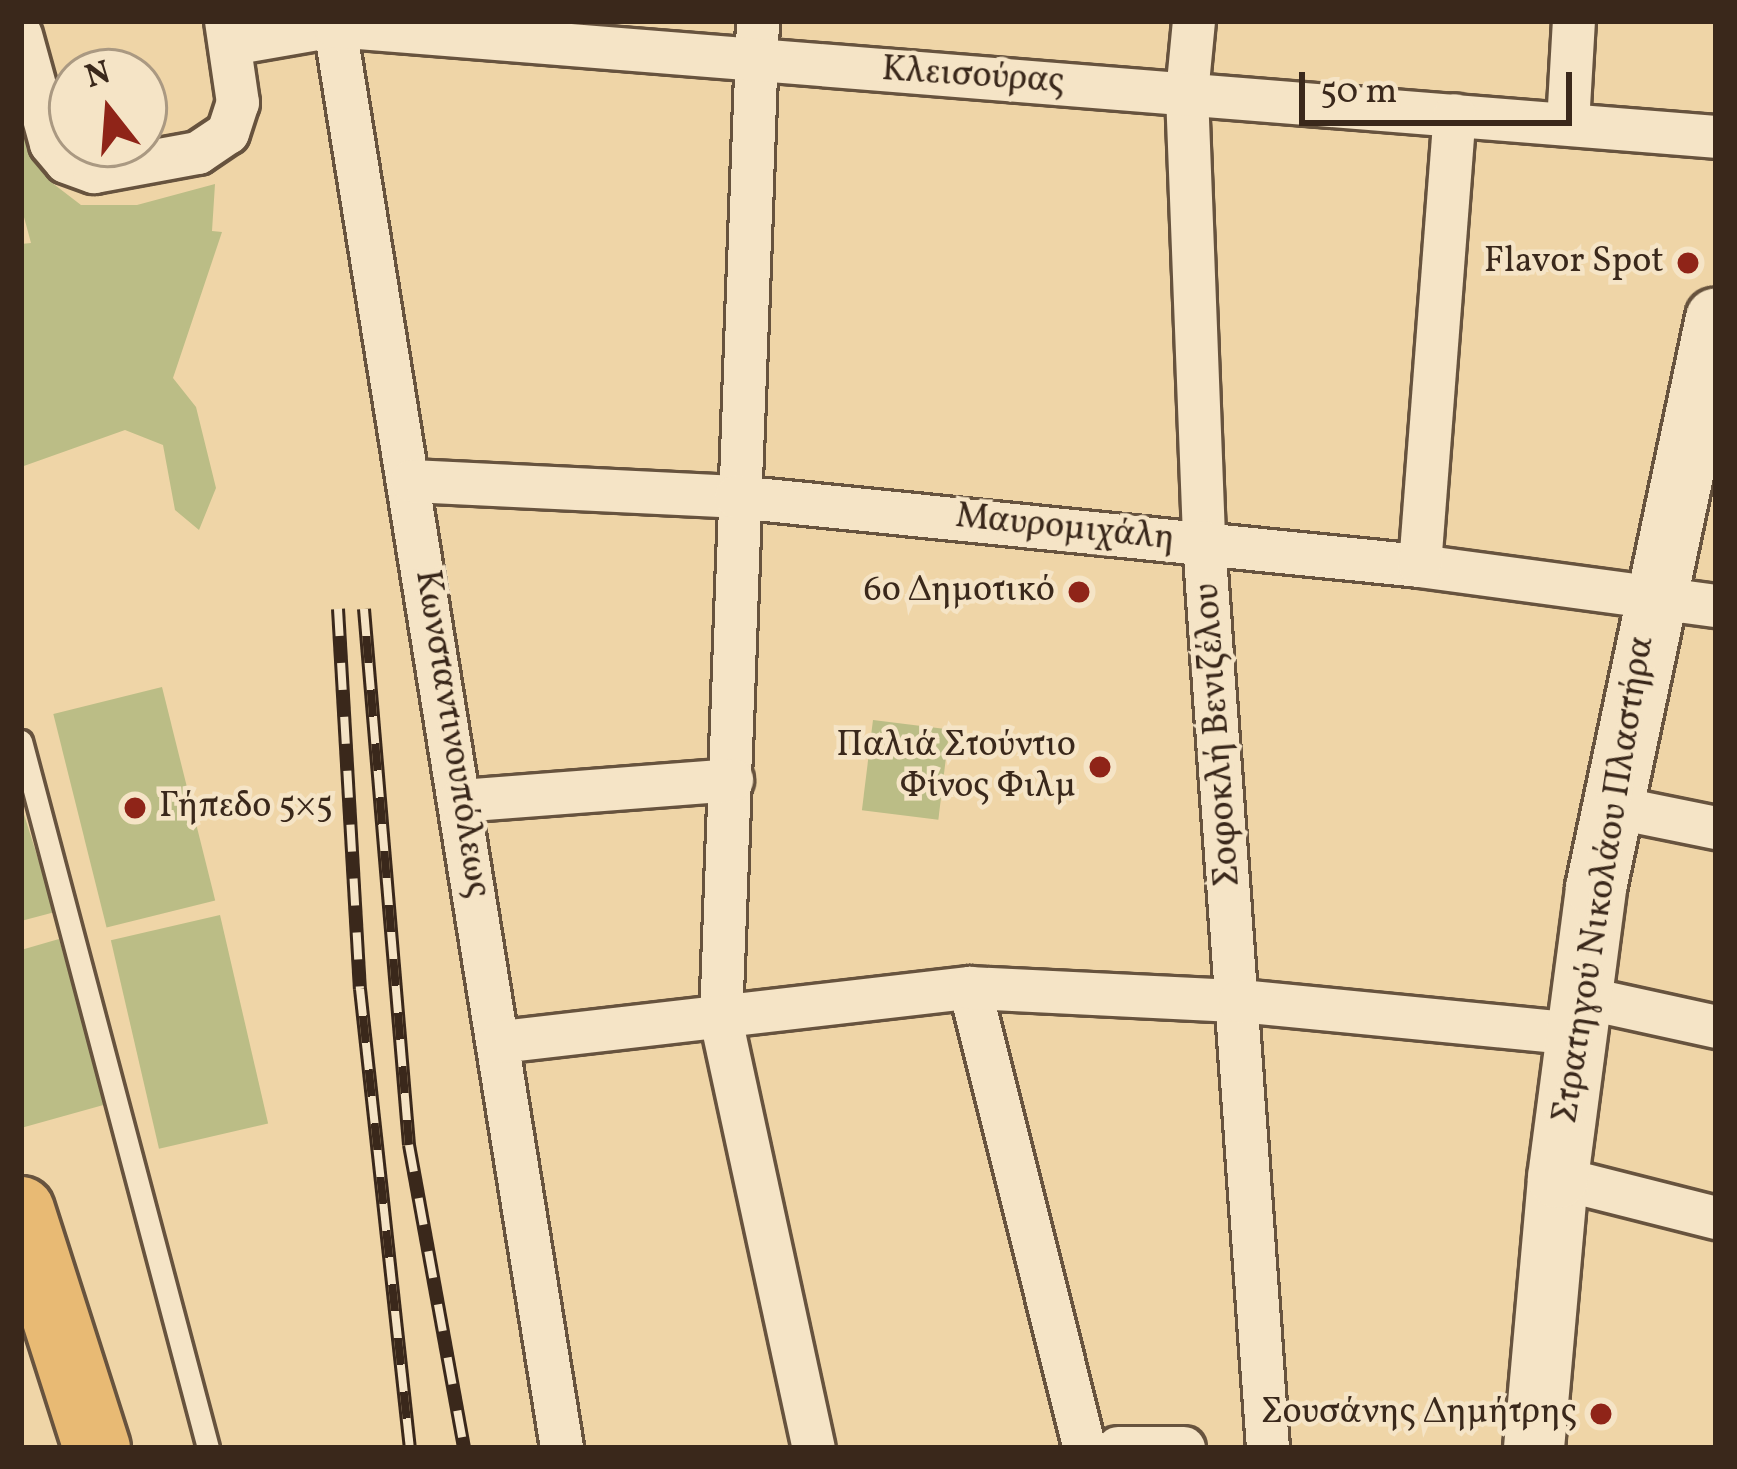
<!DOCTYPE html>
<meta charset="utf-8">
<style>
body{margin:0}
#map{position:relative;width:1737px;height:1469px;overflow:hidden;background:#efd5a7;font-family:Vollkorn,serif}
div>[style]{position:absolute}
.green>*{inset:0;background:#bbbd86;transform-origin:0 0}
.roads{filter:drop-shadow(3px 0 #67533e) drop-shadow(-3px 0 #67533e) drop-shadow(0 3px #67533e) drop-shadow(0 -3px #67533e)}
.lane>*{height:21px;margin:-10.5px;padding:0 10.5px;transform-origin:10.5px;border-radius:10.5px;background:#f5e4c6}
.street>*{height:42px;margin:-21px;padding:0 21px;transform-origin:21px;border-radius:21px;background:#f5e4c6}
.secondary>*{height:60px;margin:-30px;padding:0 30px;transform-origin:30px;border-radius:30px;background:#f5e4c6}
.primary>*{height:66px;margin:-33px;padding:0 33px;transform-origin:33px;border-radius:33px;background:#e8ba74}
.rail>*{height:14px;margin-top:-7px;transform-origin:0;background:repeating-linear-gradient(90deg,#f5e4c6 0 27px,#3a281b 0 54px);box-sizing:border-box;border-block:3px solid #3a281b}
.dots>*{width:33px;height:33px;translate:-50% -50%;box-sizing:border-box;border:6px solid #f5e4c6;border-radius:50%}
span{translate:-50% -50%;white-space:nowrap;text-align:center;line-height:1.15;-webkit-text-stroke:9px #f5e4c6;paint-order:stroke}
.street-label{font-size:36px;color:#3a281b}
.poi-label{font-size:36px;color:#3a281b}
.right{translate:-100% -50%;text-align:right}
.left{translate:0 -50%;text-align:left}
.frame{position:absolute;inset:0;border:24px solid #3a281b;pointer-events:none}
.north{position:absolute;left:48px;top:48px;width:120px;height:120px;box-sizing:border-box;background:#f5e4c6;border:3px solid #aa9982;border-radius:50%;rotate:343deg;font-size:33px;font-weight:700;line-height:48px;text-align:center;color:#3a281b}
.north::after{content:'';display:block;margin:auto;width:42px;height:54px;background:#8f2418;clip-path:polygon(50% 0,100% 100%,50% 72%,0 100%)}
.scale{position:absolute;left:1299px;top:72px;width:273px;height:54px;box-sizing:border-box;border:6px solid #3a281b;border-top:0;padding-left:15px;font-size:36px;line-height:42px;white-space:nowrap;color:#3a281b;-webkit-text-stroke:9px #f5e4c6;paint-order:stroke}
</style>
<div id="map">
<div class="green">
<i style="clip-path:polygon(21px 95px,51px 182px,81px 205px,137px 205px,215px 184px,212px 231px,222px 232px,173px 378px,196px 407px,216px 488px,199px 530px,175px 510px,163px 445px,125px 430px,21px 467px,21px 244px,31px 243px,21px 206px)"></i>
<i style="left:162px;top:687px;width:220px;height:112px;rotate:76deg"></i>
<i style="left:873px;top:720px;width:77px;height:91px;rotate:7deg"></i>
<i style="clip-path:polygon(21px 805px,55px 912px,21px 921px)"></i>
<i style="left:220px;top:915px;width:214px;height:112px;rotate:77deg"></i>
<i style="clip-path:polygon(59px 939px,107px 1104px,21px 1128px,21px 950px)"></i>
</div>
<div class="roads">
<div class="lane">
<i style="left:21px;top:741px;width:731px;rotate:75.18deg"></i>
</div>
<div class="street">
<i style="left:334px;top:21px;width:1445px;rotate:80.92deg"></i>
<i style="left:758px;top:21px;width:999px;rotate:92.12deg"></i>
<i style="left:721px;top:1019px;width:439px;rotate:77.8deg"></i>
<i style="left:1194px;top:21px;width:73px;rotate:95.5deg"></i>
<i style="left:1187px;top:94px;width:448px;rotate:87.8deg"></i>
<i style="left:1204px;top:542px;width:908px;rotate:85.96deg"></i>
<i style="left:21px;top:35px;width:113px;rotate:74.6deg"></i>
<i style="left:51px;top:144px;width:23px;rotate:50deg"></i>
<i style="left:66px;top:162px;width:30px;rotate:20deg"></i>
<i style="left:94px;top:172px;width:106px;rotate:-10.4deg"></i>
<i style="left:198px;top:153px;width:36px;rotate:-34deg"></i>
<i style="left:228px;top:133px;width:32px;rotate:-72deg"></i>
<i style="left:238px;top:103px;width:83px;rotate:-98.3deg"></i>
<i style="left:231px;top:44px;width:105px;rotate:-9.9deg"></i>
<i style="left:334px;top:26px;width:1386px;rotate:4.59deg"></i>
<i style="left:1568px;top:124px;width:103px;rotate:-86.7deg"></i>
<i style="left:412px;top:481px;width:324px;rotate:2.8deg"></i>
<i style="left:736px;top:497px;width:687px;rotate:5.76deg"></i>
<i style="left:1420px;top:566px;width:299px;rotate:7.7deg"></i>
<i style="left:1420px;top:566px;width:452px;rotate:-85.6deg"></i>
<i style="left:460px;top:801px;width:273px;rotate:-4.4deg"></i>
<i style="left:1613px;top:807px;width:105px;rotate:11.5deg"></i>
<i style="left:970px;top:988px;width:474px;rotate:76deg"></i>
<i style="left:1580px;top:997px;width:139px;rotate:12.4deg"></i>
<i style="left:501px;top:1042px;width:472px;rotate:-6.6deg"></i>
<i style="left:970px;top:988px;width:270px;rotate:2.8deg"></i>
<i style="left:1240px;top:1001px;width:337px;rotate:5.6deg"></i>
<i style="left:1558px;top:1178px;width:163px;rotate:14.2deg"></i>
<i style="left:1118px;top:1448px;width:66px"></i>
</div>
<div class="secondary">
<i style="left:1534px;top:1448px;width:271px;rotate:-84.9deg"></i>
<i style="left:1558px;top:1178px;width:292px;rotate:-82.5deg"></i>
<i style="left:1596px;top:888px;width:582px;rotate:-78.11deg"></i>
</div>
<div class="primary">
<i style="left:21px;top:1210px;width:250px;rotate:72.3deg"></i>
</div>
</div>
<div class="rail">
<i style="left:338px;top:609px;width:381px;rotate:86.7deg"></i>
<i style="left:360px;top:989px;width:462px;rotate:83.8deg"></i>
<i style="left:364px;top:609px;width:538px;rotate:85.2deg"></i>
<i style="left:409px;top:1145px;width:308px;rotate:79.7deg"></i>
</div>
<div class="dots">
<i style="left:1688px;top:263px;background:#8f2418"></i>
<i style="left:1079px;top:592px;background:#8f2418"></i>
<i style="left:1100px;top:767px;background:#8f2418"></i>
<i style="left:135px;top:808px;background:#8f2418"></i>
<i style="left:1601px;top:1414px;background:#8f2418"></i>
</div>
<div class="street-label">
<span style="left:973px;top:77px;rotate:4deg">Κλεισούρας</span>
<span style="left:1065px;top:529px;rotate:6deg">Μαυρομιχάλη</span>
<span style="left:451px;top:734px;rotate:81deg">Κωνσταντινουπόλεως</span>
<span style="left:1219px;top:735px;rotate:-94deg">Σοφοκλή Βενιζέλου</span>
<span style="left:1605px;top:880px;rotate:-81deg">Στρατηγού Νικολάου Πλαστήρα</span>
</div>
<div class="poi-label">
<span class="right" style="left:1664px;top:263px">Flavor Spot</span>
<span class="right" style="left:1055px;top:592px">6ο Δημοτικό</span>
<span class="right" style="left:1076px;top:767px">Παλιά Στούντιο<br>Φίνος Φιλμ</span>
<span class="left" style="left:159px;top:808px">Γήπεδο 5×5</span>
<span class="right" style="left:1577px;top:1414px">Σουσάνης Δημήτρης</span>
</div>
<div class="frame"></div>
<div class="north">N</div>
<div class="scale">50 m</div>
</div>
